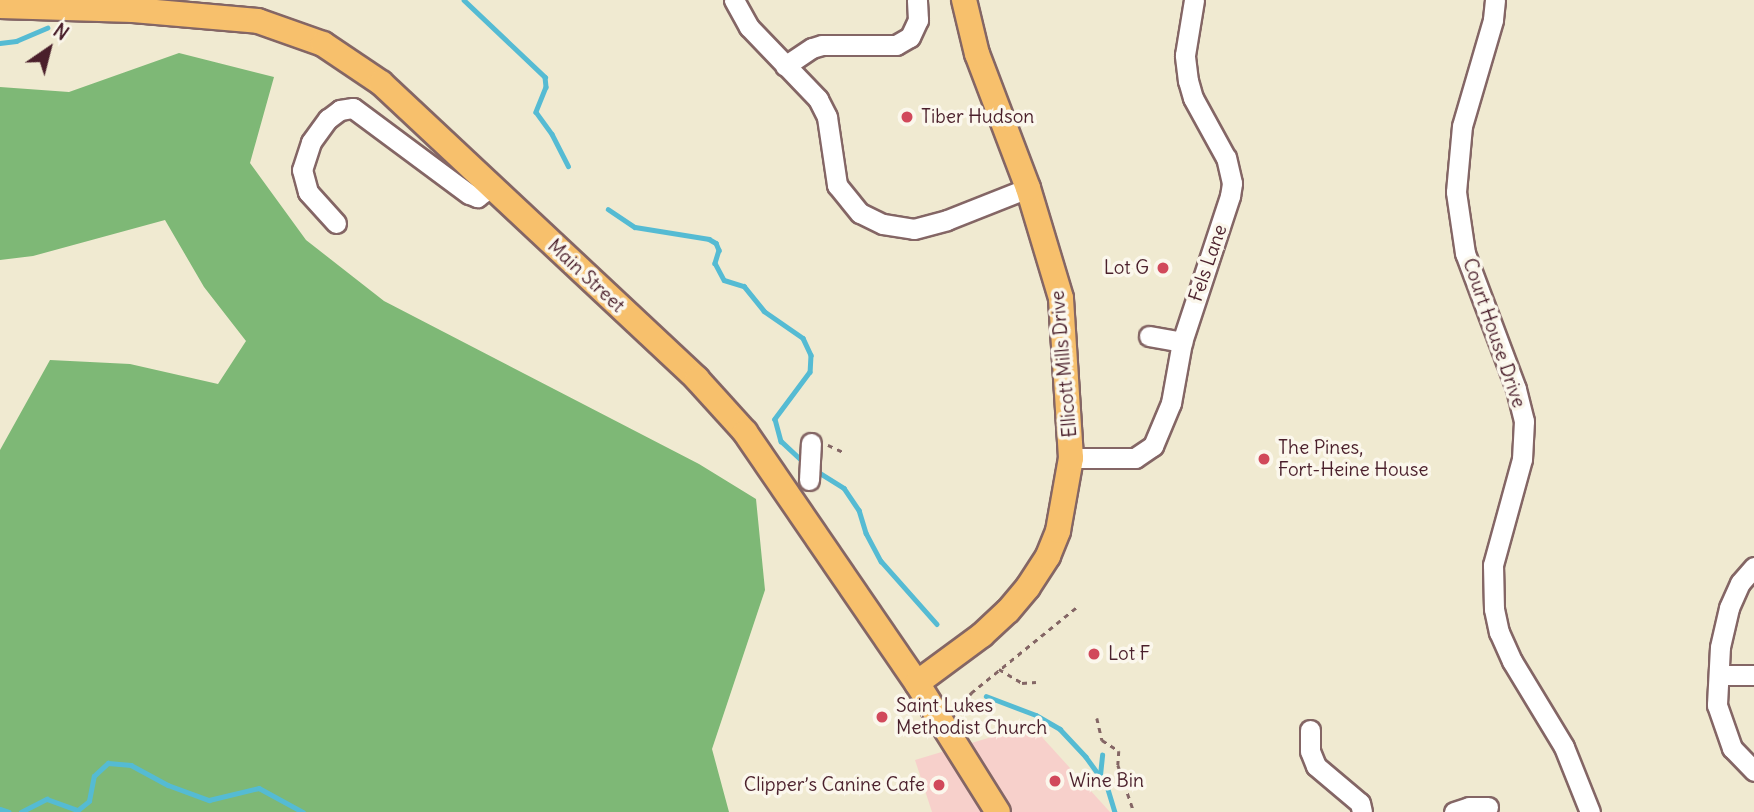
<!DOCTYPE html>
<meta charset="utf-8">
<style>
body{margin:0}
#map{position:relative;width:1754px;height:812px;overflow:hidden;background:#f0ead1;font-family:Delius,sans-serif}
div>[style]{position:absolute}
.built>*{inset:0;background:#f7d0cb}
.forest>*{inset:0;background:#7eb876}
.stream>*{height:4.5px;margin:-2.25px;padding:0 2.25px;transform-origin:2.25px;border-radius:2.25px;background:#55bbd3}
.path>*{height:2.5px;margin-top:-1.25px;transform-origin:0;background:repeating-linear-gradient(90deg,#846665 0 5px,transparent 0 10px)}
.roads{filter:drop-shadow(2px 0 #846665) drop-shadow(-2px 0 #846665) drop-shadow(0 2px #846665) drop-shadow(0 -2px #846665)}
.minor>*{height:19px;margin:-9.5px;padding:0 9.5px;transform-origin:9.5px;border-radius:9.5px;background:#fff}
.major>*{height:24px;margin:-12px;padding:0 12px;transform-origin:12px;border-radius:12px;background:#f7c06c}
.dots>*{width:19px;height:19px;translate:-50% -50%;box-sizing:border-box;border:4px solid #fbf7ec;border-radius:50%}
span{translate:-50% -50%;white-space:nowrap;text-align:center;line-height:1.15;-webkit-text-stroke:7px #fbf7ec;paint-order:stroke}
.poi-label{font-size:19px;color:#4a1f2b}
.left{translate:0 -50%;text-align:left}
.right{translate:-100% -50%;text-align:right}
.street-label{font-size:19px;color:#4a1f2b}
.north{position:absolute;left:14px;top:14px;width:70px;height:70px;-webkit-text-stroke:5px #fbf7ec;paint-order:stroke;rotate:35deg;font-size:19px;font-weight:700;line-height:28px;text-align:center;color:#4a1f2b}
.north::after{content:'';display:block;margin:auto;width:24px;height:32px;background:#4a1f2b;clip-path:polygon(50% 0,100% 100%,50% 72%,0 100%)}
</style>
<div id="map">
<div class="built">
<i style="clip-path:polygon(1031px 725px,1110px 812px,932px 812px,915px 760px)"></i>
</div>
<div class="forest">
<i style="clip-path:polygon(179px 53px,274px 77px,250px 163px,306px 240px,384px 301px,699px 464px,756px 499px,765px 590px,712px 749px,729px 812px,0 812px,0 450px,50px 360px,130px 364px,218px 384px,246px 341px,204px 287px,165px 220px,33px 256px,0 260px,0 87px,69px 92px)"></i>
</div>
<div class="stream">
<i style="left:464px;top:0;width:112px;rotate:43.5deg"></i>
<i style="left:545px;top:77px;width:10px;rotate:84deg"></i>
<i style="left:546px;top:87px;width:27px;rotate:112deg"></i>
<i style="left:536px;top:112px;width:27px;rotate:54deg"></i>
<i style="left:552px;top:134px;width:36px;rotate:63deg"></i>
<i style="left:0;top:43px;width:16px;rotate:-7deg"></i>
<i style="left:16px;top:41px;width:34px;rotate:-23deg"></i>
<i style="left:608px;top:209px;width:32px;rotate:34deg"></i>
<i style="left:635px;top:227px;width:75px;rotate:9.2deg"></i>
<i style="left:709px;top:239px;width:8px;rotate:30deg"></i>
<i style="left:716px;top:243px;width:8px;rotate:67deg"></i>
<i style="left:719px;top:250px;width:14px;rotate:107deg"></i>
<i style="left:715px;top:263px;width:19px;rotate:62deg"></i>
<i style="left:724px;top:280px;width:21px;rotate:17deg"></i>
<i style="left:744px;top:286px;width:32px;rotate:51deg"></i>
<i style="left:764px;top:311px;width:47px;rotate:34.7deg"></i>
<i style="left:803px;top:338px;width:19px;rotate:65deg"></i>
<i style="left:811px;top:355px;width:17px;rotate:93deg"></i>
<i style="left:810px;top:372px;width:59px;rotate:126.7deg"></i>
<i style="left:775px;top:419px;width:23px;rotate:75deg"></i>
<i style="left:781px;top:441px;width:33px;rotate:43deg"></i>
<i style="left:815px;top:470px;width:34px;rotate:32deg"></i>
<i style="left:844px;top:488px;width:27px;rotate:56deg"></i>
<i style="left:859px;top:510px;width:24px;rotate:73deg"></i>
<i style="left:866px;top:533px;width:32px;rotate:62deg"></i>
<i style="left:881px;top:561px;width:84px;rotate:48.4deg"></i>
<i style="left:986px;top:696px;width:53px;rotate:20.8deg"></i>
<i style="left:1036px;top:715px;width:28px;rotate:30deg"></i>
<i style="left:1060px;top:729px;width:38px;rotate:47deg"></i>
<i style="left:1086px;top:757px;width:36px;rotate:54deg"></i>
<i style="left:1107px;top:786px;width:27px;rotate:73deg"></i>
<i style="left:1100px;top:775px;width:20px;rotate:-84deg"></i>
<i style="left:0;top:809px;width:9px;rotate:18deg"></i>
<i style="left:21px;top:812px;width:29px;rotate:-27deg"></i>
<i style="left:47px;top:799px;width:33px;rotate:20deg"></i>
<i style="left:78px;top:810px;width:14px;rotate:-39deg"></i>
<i style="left:89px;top:801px;width:25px;rotate:-79deg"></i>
<i style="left:94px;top:776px;width:19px;rotate:-43deg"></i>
<i style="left:108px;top:763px;width:23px;rotate:5deg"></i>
<i style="left:131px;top:765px;width:42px;rotate:28.4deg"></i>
<i style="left:168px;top:785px;width:44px;rotate:20.1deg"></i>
<i style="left:209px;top:800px;width:51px;rotate:-13.5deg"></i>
<i style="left:259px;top:788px;width:50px;rotate:28.6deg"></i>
</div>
<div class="path">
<i style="left:828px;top:445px;width:17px;rotate:25deg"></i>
<i style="left:999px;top:669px;width:27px;rotate:31deg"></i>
<i style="left:1022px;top:683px;width:14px;rotate:-4deg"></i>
<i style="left:957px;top:711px;width:23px;rotate:-52deg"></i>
<i style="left:971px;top:693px;width:138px;rotate:-39.1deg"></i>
<i style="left:1097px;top:718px;width:23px;rotate:77deg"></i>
<i style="left:1102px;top:740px;width:20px;rotate:33deg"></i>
<i style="left:1119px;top:751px;width:14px;rotate:94deg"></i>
<i style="left:1118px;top:765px;width:50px;rotate:71.2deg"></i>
</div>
<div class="roads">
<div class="minor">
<i style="left:734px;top:0;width:31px;rotate:61deg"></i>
<i style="left:749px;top:27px;width:100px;rotate:46.2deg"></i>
<i style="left:818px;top:99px;width:20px;rotate:63deg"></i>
<i style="left:827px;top:117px;width:69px;rotate:81.6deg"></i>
<i style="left:837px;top:185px;width:36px;rotate:51deg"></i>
<i style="left:860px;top:213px;width:25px;rotate:26deg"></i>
<i style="left:883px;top:224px;width:31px;rotate:9deg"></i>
<i style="left:914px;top:229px;width:34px;rotate:-15deg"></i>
<i style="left:947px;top:220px;width:87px;rotate:-21.6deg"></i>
<i style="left:1495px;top:0;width:20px;rotate:96deg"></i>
<i style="left:1493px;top:20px;width:110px;rotate:106.3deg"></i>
<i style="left:1462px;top:126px;width:66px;rotate:95.2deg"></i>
<i style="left:1456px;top:192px;width:62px;rotate:81.6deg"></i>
<i style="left:1465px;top:253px;width:145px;rotate:69.4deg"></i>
<i style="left:1516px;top:389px;width:33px;rotate:76deg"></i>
<i style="left:1524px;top:421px;width:38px;rotate:93deg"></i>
<i style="left:1522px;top:459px;width:110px;rotate:105.3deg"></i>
<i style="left:1493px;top:565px;width:44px;rotate:88.7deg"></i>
<i style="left:1494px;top:609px;width:24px;rotate:78deg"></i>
<i style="left:1499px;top:632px;width:32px;rotate:66deg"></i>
<i style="left:1512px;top:661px;width:100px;rotate:58.8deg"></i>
<i style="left:1564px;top:747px;width:70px;rotate:68.2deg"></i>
<i style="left:785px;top:66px;width:32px;rotate:-34deg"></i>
<i style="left:812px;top:48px;width:10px;rotate:-17deg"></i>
<i style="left:822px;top:45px;width:74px"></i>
<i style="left:896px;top:45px;width:16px;rotate:-30deg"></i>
<i style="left:910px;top:37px;width:19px;rotate:-65deg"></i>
<i style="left:918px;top:20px;width:20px;rotate:-93deg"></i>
<i style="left:336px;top:223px;width:42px;rotate:-132.1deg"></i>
<i style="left:308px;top:192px;width:23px;rotate:-105deg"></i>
<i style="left:302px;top:170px;width:29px;rotate:-72deg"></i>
<i style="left:311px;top:142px;width:29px;rotate:-54deg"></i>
<i style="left:328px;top:119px;width:15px;rotate:-37deg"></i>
<i style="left:340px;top:110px;width:13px;rotate:-9deg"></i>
<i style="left:353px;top:108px;width:144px;rotate:36.6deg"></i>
<i style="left:469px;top:194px;width:9px;rotate:21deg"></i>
<i style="left:477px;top:197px;width:17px;rotate:-36deg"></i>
<i style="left:1149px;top:336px;width:34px;rotate:10deg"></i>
<i style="left:1071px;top:458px;width:64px"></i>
<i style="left:1135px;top:458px;width:22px;rotate:-34deg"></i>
<i style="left:1153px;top:446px;width:47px;rotate:-67.3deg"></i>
<i style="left:1171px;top:403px;width:62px;rotate:-79.8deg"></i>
<i style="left:1182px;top:342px;width:154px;rotate:-71.8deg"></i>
<i style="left:1230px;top:196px;width:13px;rotate:-81deg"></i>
<i style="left:1232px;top:183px;width:26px;rotate:-103deg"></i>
<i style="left:1226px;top:158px;width:68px;rotate:-118.8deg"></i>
<i style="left:1193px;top:98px;width:18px;rotate:-106deg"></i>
<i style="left:1188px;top:81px;width:26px;rotate:-97deg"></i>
<i style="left:1185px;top:55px;width:56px;rotate:-80.7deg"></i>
<i style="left:809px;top:480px;width:37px;rotate:-87deg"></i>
<i style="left:1754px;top:567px;width:21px;rotate:131deg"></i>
<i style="left:1740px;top:583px;width:27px;rotate:114deg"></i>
<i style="left:1729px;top:608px;width:40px;rotate:103deg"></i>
<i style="left:1720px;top:647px;width:58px;rotate:93deg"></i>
<i style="left:1717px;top:705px;width:46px;rotate:70.8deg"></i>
<i style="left:1732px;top:748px;width:32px;rotate:46deg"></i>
<i style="left:1719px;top:675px;width:35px"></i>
<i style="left:1310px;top:730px;width:21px;rotate:90deg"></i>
<i style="left:1310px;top:751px;width:16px;rotate:68deg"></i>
<i style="left:1316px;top:766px;width:57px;rotate:40.1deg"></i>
<i style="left:1360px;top:803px;width:9px;rotate:77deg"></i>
<i style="left:1454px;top:812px;width:16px;rotate:-18deg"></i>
<i style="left:1469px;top:807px;width:19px"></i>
</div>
<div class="major">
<i style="left:0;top:6px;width:133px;rotate:1.7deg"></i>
<i style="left:133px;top:10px;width:125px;rotate:5deg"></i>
<i style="left:258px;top:21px;width:69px;rotate:19.5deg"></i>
<i style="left:323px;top:44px;width:70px;rotate:33.9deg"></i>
<i style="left:381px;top:83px;width:433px;rotate:43.1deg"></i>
<i style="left:697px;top:379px;width:72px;rotate:47.8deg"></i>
<i style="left:745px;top:432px;width:304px;rotate:55.6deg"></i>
<i style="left:917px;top:683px;width:152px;rotate:57.9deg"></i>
<i style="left:917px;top:683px;width:81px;rotate:-36.4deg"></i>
<i style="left:982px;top:635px;width:35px;rotate:-43deg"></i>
<i style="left:1008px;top:611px;width:31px;rotate:-50deg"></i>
<i style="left:1028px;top:587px;width:37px;rotate:-57deg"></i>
<i style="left:1048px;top:556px;width:27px;rotate:-68deg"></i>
<i style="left:1058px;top:531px;width:74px;rotate:-79.9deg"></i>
<i style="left:1071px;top:458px;width:160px;rotate:-93.6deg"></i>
<i style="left:1061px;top:298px;width:115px;rotate:-106.7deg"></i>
<i style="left:1028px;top:188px;width:143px;rotate:-110.8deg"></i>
<i style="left:977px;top:54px;width:56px;rotate:-103.5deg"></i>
</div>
</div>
<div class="dots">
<i style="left:907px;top:117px;background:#d1495b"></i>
<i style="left:1163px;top:268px;background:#d1495b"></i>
<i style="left:1264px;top:459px;background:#d1495b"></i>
<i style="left:1094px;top:654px;background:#d1495b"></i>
<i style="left:882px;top:717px;background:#d1495b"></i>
<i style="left:1055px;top:781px;background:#d1495b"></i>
<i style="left:939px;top:785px;background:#d1495b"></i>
</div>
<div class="poi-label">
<span class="left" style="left:921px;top:117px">Tiber Hudson</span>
<span class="right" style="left:1149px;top:268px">Lot G</span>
<span class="left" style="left:1278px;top:459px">The Pines,<br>Fort-Heine House</span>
<span class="left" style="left:1108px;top:654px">Lot F</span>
<span class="left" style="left:896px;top:717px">Saint Lukes<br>Methodist Church</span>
<span class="left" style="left:1069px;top:781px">Wine Bin</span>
<span class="right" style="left:925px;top:785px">Clipper’s Canine Cafe</span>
</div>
<div class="street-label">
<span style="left:1208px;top:263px;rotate:-71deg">Fels Lane</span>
<span style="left:586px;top:276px;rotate:43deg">Main Street</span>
<span style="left:1494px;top:333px;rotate:71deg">Court House Drive</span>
<span style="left:1064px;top:364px;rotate:-95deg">Ellicott Mills Drive</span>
</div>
<div class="north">N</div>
</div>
